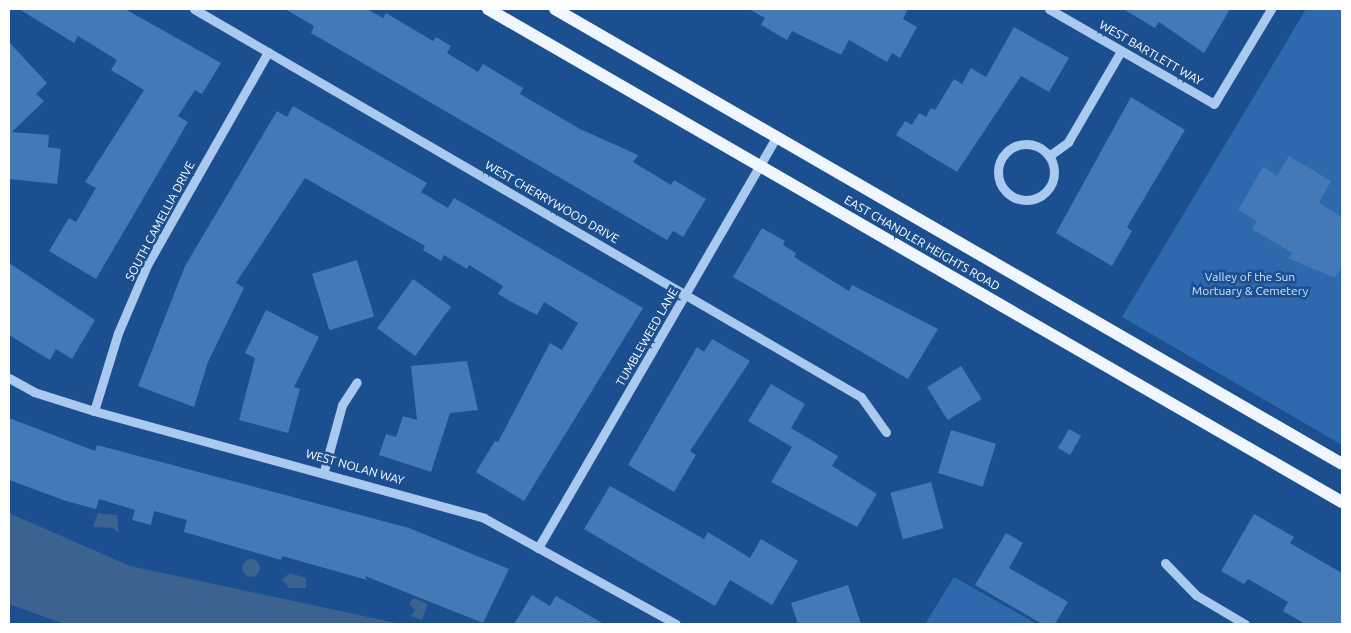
<!DOCTYPE html>
<style>
body{margin:0}
#map{position:relative;width:1351px;height:633px;overflow:hidden;background:#1b4f8f;font-family:Ubuntu,sans-serif}
div>[style]{position:absolute}
.green>*{inset:0;background:#2e69ad}
.water>*{inset:0;background:#3c6290}
.round{border-radius:50%}
.building>*{inset:0;background:#4478b7;transform-origin:0 0}
.minor>*{height:9px;margin:-4.5px;padding:0 4.5px;transform-origin:4.5px;border-radius:4.5px;background:#a9c9ee}
.minor>.ring{margin:-4.5px;padding:0;box-sizing:content-box;background:none;border:9px solid #a9c9ee;border-radius:50%}
.major>*{height:12px;margin:-6px;padding:0 6px;transform-origin:6px;border-radius:6px;background:#f0f6ff}
span{translate:-50% -50%;white-space:nowrap;text-align:center;line-height:1.15;-webkit-text-stroke:5px #1b4f8f;paint-order:stroke}
.street-label{font-size:12px;color:#fff}
.park-label{font-size:12px;color:#cfe3fa}
.frame{position:absolute;inset:0;border:10px solid #fff;pointer-events:none}
</style>
<div id="map">
<div class="green">
<i style="clip-path:polygon(1306px 9px,1342px 9px,1342px 445px,1122px 317px)"></i>
<i style="clip-path:polygon(954px 577px,1037px 624px,925px 624px)"></i>
</div>
<div class="water">
<i style="clip-path:polygon(9px 513px,130px 566px,401px 624px,64px 624px,9px 604px)"></i>
<i style="clip-path:polygon(98px 513px,117px 515px,119px 533px,113px 528px,93px 527px)"></i>
<i class="round" style="left:242px;top:559px;width:18px;height:18px"></i>
<i style="clip-path:polygon(290px 573px,306px 578px,306px 588px,289px 588px,282px 579px)"></i>
<i style="clip-path:polygon(414px 598px,428px 604px,422px 620px,410px 616px,415px 611px,409px 603px)"></i>
</div>
<div class="building">
<i style="clip-path:polygon(19px 9px,125px 9px,221px 63px,202px 94px,195px 90px,178px 116px,188px 122px,96px 279px,49px 251px,69px 218px,76px 222px,96px 188px,85px 182px,144px 90px,111px 70px,117px 60px,78px 36px,74px 43px)"></i>
<i style="clip-path:polygon(285px 9px,367px 9px,383px 18px,386px 13px,433px 41px,436px 37px,451px 46px,447px 53px,478px 72px,483px 64px,523px 88px,520px 94px,580px 129px,638px 155px,633px 162px,671px 185px,674px 180px,706px 199px,683px 237px,673px 231px,667px 240px,311px 33px,314px 26px)"></i>
<i style="clip-path:polygon(749px 9px,908px 9px,903px 19px,917px 27px,900px 58px,892px 53px,887px 62px,849px 40px,841px 55px,792px 31px,787px 40px,761px 25px,765px 18px)"></i>
<i style="clip-path:polygon(1123px 9px,1230px 9px,1204px 53px,1159px 22px,1155px 28px)"></i>
<i style="clip-path:polygon(1014px 27px,1069px 58px,1049px 92px,1021px 76px,957px 172px,896px 135px,905px 121px,912px 125px,919px 113px,926px 117px,931px 108px,935px 110px,954px 79px,962px 84px,971px 68px,986px 77px)"></i>
<i style="clip-path:polygon(9px 42px,47px 83px,36px 94px,44px 101px,12px 132px,49px 135px,48px 147px,61px 149px,57px 184px,9px 179px)"></i>
<i style="clip-path:polygon(1131px 97px,1185px 130px,1127px 227px,1132px 231px,1112px 266px,1056px 233px)"></i>
<i style="clip-path:polygon(293px 106px,427px 183px,421px 192px,448px 208px,454px 198px,643px 308px,524px 501px,476px 472px,495px 441px,498px 442px,550px 343px,562px 350px,578px 323px,544px 302px,537px 315px,515px 304px,498px 294px,503px 286px,469px 265px,467px 269px,444px 255px,441px 261px,423px 250px,425px 246px,305px 178px,236px 283px,244px 288px,208px 362px,194px 407px,138px 386px,185px 266px,277px 111px,287px 117px)"></i>
<i style="clip-path:polygon(1289px 156px,1331px 181px,1319px 203px,1342px 217px,1342px 266px,1335px 278px,1288px 258px,1292px 253px,1252px 229px,1257px 221px,1238px 210px,1263px 167px,1277px 176px)"></i>
<i style="clip-path:polygon(762px 228px,785px 241px,783px 245px,796px 253px,794px 257px,849px 291px,852px 285px,938px 329px,908px 379px,733px 277px)"></i>
<i style="left:357px;top:260px;width:59px;height:47px;rotate:73deg"></i>
<i style="clip-path:polygon(9px 263px,95px 320px,72px 359px,56px 349px,50px 360px,9px 335px)"></i>
<i style="left:413px;top:279px;width:47px;height:61px;rotate:36deg"></i>
<i style="clip-path:polygon(266px 310px,319px 337px,294px 387px,300px 389px,288px 433px,239px 420px,255px 358px,245px 353px)"></i>
<i style="clip-path:polygon(712px 339px,750px 361px,690px 451px,696px 455px,674px 492px,628px 465px,697px 347px,704px 352px)"></i>
<i style="clip-path:polygon(467px 361px,478px 410px,450px 413px,431px 472px,379px 455px,386px 434px,396px 437px,403px 416px,417px 420px,411px 366px)"></i>
<i style="left:961px;top:366px;width:39px;height:40px;rotate:58deg"></i>
<i style="clip-path:polygon(771px 384px,805px 404px,791px 428px,838px 456px,832px 466px,877px 494px,857px 527px,771px 482px,792px 447px,748px 421px)"></i>
<i style="clip-path:polygon(9px 418px,95px 451px,97px 445px,409px 528px,509px 569px,483px 623px,365px 576px,367px 580px,282px 556px,281px 560px,184px 532px,187px 520px,154px 511px,151px 525px,132px 520px,135px 510px,99px 499px,96px 509px,66px 501px,9px 480px)"></i>
<i style="left:1069px;top:429px;width:14px;height:22px;rotate:30deg"></i>
<i style="left:951px;top:430px;width:47px;height:45px;rotate:17deg"></i>
<i style="left:931px;top:482px;width:48px;height:42px;rotate:75deg"></i>
<i style="clip-path:polygon(610px 486px,704px 539px,708px 532px,750px 558px,761px 539px,798px 561px,772px 605px,730px 580px,715px 606px,584px 529px)"></i>
<i style="clip-path:polygon(1254px 514px,1294px 537px,1290px 543px,1342px 573px,1342px 624px,1305px 624px,1283px 611px,1288px 602px,1248px 579px,1244px 584px,1221px 571px)"></i>
<i style="clip-path:polygon(1006px 533px,1023px 543px,1009px 568px,1068px 602px,1055px 624px,1042px 624px,975px 585px)"></i>
<i style="clip-path:polygon(848px 585px,861px 624px,798px 624px,791px 603px)"></i>
<i style="clip-path:polygon(532px 595px,550px 606px,556px 596px,604px 624px,514px 624px)"></i>
</div>
<div class="minor">
<i style="left:194px;top:9px;width:772px;rotate:30.19deg"></i>
<i style="left:861px;top:397px;width:43px;rotate:54.5deg"></i>
<i style="left:1049px;top:9px;width:190px;rotate:29.9deg"></i>
<i style="left:1214px;top:104px;width:111px;rotate:-59deg"></i>
<i class="ring" style="left:998px;top:144px;width:47px;height:47px"></i>
<i style="left:1049px;top:156px;width:24px;rotate:-36deg"></i>
<i style="left:1068px;top:142px;width:105px;rotate:-59.8deg"></i>
<i style="left:9px;top:378px;width:29px;rotate:29deg"></i>
<i style="left:34px;top:392px;width:63px;rotate:17.6deg"></i>
<i style="left:94px;top:411px;width:404px;rotate:15.3deg"></i>
<i style="left:484px;top:518px;width:219px;rotate:28.9deg"></i>
<i style="left:94px;top:411px;width:82px;rotate:-72.9deg"></i>
<i style="left:118px;top:333px;width:74px;rotate:-66.9deg"></i>
<i style="left:147px;top:265px;width:245px;rotate:-60.4deg"></i>
<i style="left:324px;top:471px;width:68px;rotate:-74.7deg"></i>
<i style="left:342px;top:405px;width:27px;rotate:-57deg"></i>
<i style="left:538px;top:548px;width:475px;rotate:-59.9deg"></i>
<i style="left:1165px;top:563px;width:45px;rotate:45.9deg"></i>
<i style="left:1196px;top:595px;width:57px;rotate:30.6deg"></i>
</div>
<div class="major">
<i style="left:488px;top:9px;width:986px;rotate:30deg"></i>
<i style="left:555px;top:9px;width:909px;rotate:30.03deg"></i>
</div>
<div class="street-label">
<span style="left:1151px;top:53px;rotate:30deg">WEST BARTLETT WAY</span>
<span style="left:552px;top:202px;rotate:30deg">WEST CHERRYWOOD DRIVE</span>
<span style="left:160px;top:221px;rotate:-62deg">SOUTH CAMELLIA DRIVE</span>
<span style="left:922px;top:243px;rotate:30deg">EAST CHANDLER HEIGHTS ROAD</span>
<span style="left:647px;top:337px;rotate:-60deg">TUMBLEWEED LANE</span>
<span style="left:355px;top:467px;rotate:16deg">WEST NOLAN WAY</span>
</div>
<div class="park-label">
<span style="left:1250px;top:284px">Valley of the Sun<br>Mortuary &amp; Cemetery</span>
</div>
<div class="frame"></div>
</div>
